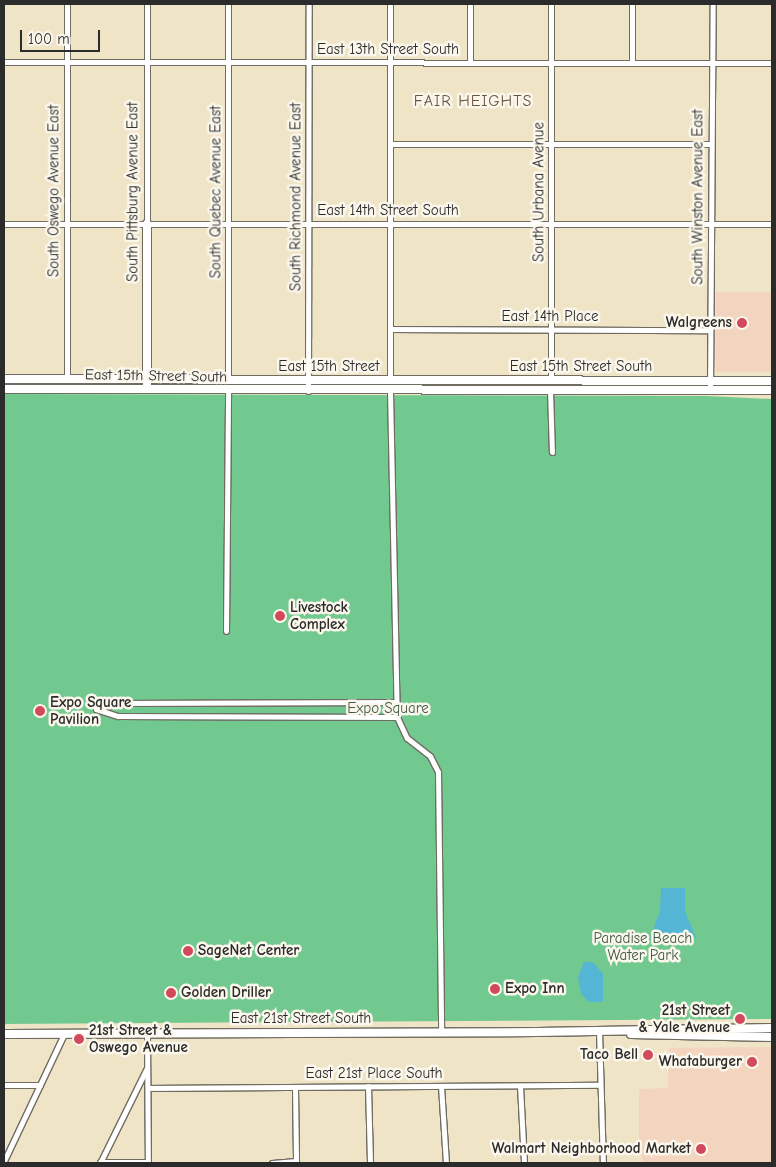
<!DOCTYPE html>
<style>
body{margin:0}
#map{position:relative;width:776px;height:1167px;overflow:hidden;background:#f0e4c7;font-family:"Comic Neue",sans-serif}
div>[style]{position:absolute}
.built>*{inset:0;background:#f3d4be;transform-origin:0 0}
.green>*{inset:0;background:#72c98f}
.water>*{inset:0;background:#55b5d4}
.roads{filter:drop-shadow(1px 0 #706c62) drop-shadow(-1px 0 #706c62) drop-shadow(0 1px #706c62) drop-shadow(0 -1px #706c62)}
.street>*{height:5px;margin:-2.5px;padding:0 2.5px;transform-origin:2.5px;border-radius:2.5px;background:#fff}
.secondary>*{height:8px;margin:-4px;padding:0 4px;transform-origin:4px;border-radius:4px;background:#fff}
.dots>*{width:14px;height:14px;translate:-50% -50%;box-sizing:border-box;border:2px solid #fbf7ec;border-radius:50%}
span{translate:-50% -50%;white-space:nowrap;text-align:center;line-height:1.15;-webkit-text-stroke:5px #fbf7ec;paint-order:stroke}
.street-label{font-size:15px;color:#2b2b2b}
.poi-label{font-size:15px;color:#2b2b2b;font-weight:700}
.right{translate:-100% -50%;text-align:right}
.left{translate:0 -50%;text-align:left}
.park-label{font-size:15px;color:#405a49}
.neighbourhood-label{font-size:16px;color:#6a5440;letter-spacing:1px}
.frame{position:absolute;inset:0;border:5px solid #2b2b2b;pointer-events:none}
.scale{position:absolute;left:20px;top:30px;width:80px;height:22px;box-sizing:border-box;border:2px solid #2b2b2b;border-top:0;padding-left:6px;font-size:15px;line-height:18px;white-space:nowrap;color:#2b2b2b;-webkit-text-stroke:4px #fbf7ec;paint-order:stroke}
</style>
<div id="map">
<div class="built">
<i style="left:716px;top:292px;width:56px;height:80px"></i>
<i style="clip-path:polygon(772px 1047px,772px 1163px,643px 1163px,639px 1141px,639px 1089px,668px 1088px,669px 1048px)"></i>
</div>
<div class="green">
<i style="clip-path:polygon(4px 394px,707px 396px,772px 399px,772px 1019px,4px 1024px)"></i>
</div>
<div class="water">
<i style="clip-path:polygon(661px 888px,685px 888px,685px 911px,696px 938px,672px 943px,650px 938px,660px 911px)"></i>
<i style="clip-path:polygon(584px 962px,593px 962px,603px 974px,603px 1002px,589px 1002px,581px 994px,578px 977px)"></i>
</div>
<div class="roads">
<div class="street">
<i style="left:67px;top:4px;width:375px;rotate:90deg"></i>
<i style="left:147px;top:4px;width:220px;rotate:90deg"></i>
<i style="left:470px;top:4px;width:58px;rotate:90deg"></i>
<i style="left:632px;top:4px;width:58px;rotate:90deg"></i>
<i style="left:4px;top:62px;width:768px;rotate:0.07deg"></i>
<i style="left:390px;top:144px;width:320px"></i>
<i style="left:4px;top:224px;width:768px"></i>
<i style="left:390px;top:329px;width:320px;rotate:0.2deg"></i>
<i style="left:551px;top:380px;width:376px;rotate:-90deg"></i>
<i style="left:228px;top:381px;width:377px;rotate:-90deg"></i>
<i style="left:390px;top:381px;width:377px;rotate:-90deg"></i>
<i style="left:550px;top:390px;width:62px;rotate:88.2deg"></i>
<i style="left:710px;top:390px;width:386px;rotate:-89.6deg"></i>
<i style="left:308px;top:391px;width:387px;rotate:-89.9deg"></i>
<i style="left:390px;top:391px;width:326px;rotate:88.8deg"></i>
<i style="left:397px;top:717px;width:23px;rotate:65deg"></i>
<i style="left:407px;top:738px;width:29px;rotate:38deg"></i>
<i style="left:430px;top:756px;width:18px;rotate:63deg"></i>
<i style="left:438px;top:772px;width:261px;rotate:89.3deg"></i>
<i style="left:226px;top:631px;width:240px;rotate:-89.5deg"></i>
<i style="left:96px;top:709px;width:23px;rotate:18deg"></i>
<i style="left:118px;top:716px;width:279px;rotate:0.2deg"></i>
<i style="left:96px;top:709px;width:22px;rotate:-16deg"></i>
<i style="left:117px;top:703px;width:279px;rotate:-0.2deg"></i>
<i style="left:599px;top:1031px;width:132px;rotate:88.3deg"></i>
<i style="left:147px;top:1033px;width:130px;rotate:89.6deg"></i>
<i style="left:4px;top:1085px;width:36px"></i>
<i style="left:368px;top:1086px;width:77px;rotate:88.5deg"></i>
<i style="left:441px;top:1086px;width:77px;rotate:86.3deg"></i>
<i style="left:520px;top:1086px;width:77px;rotate:87deg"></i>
<i style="left:295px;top:1087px;width:76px;rotate:89.2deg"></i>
<i style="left:148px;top:1088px;width:452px;rotate:-0.4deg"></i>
<i style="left:4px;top:1161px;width:140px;rotate:-64.7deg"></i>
<i style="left:100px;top:1162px;width:48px"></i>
<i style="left:100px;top:1163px;width:106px;rotate:-63.7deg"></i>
<i style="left:272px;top:1163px;width:24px;rotate:-5deg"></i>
</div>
<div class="secondary">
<i style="left:4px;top:379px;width:768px;rotate:0.15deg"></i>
<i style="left:147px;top:385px;width:161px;rotate:-90deg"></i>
<i style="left:4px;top:389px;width:768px;rotate:0.07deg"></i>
<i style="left:4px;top:1034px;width:533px;rotate:-0.21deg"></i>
<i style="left:537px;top:1032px;width:235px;rotate:-1deg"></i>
<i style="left:631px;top:1034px;width:141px;rotate:1.2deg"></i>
</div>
</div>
<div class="dots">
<i style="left:742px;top:323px;background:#d1495b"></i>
<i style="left:280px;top:616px;background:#d1495b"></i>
<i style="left:40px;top:711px;background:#d1495b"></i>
<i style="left:188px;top:951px;background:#d1495b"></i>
<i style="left:495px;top:989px;background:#d1495b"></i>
<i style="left:171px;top:993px;background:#d1495b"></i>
<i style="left:740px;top:1019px;background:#d1495b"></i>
<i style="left:79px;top:1039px;background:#d1495b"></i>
<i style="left:648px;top:1055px;background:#d1495b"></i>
<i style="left:752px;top:1062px;background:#d1495b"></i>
<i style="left:701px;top:1149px;background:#d1495b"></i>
</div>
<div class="street-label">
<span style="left:388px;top:50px">East 13th Street South</span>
<span style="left:54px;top:191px;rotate:-90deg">South Oswego Avenue East</span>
<span style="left:133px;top:192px;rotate:-90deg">South Pittsburg Avenue East</span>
<span style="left:216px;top:192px;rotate:-90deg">South Quebec Avenue East</span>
<span style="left:539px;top:192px;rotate:-90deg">South Urbana Avenue</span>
<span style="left:296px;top:197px;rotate:-90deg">South Richmond Avenue East</span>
<span style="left:698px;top:197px;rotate:-90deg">South Winston Avenue East</span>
<span style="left:388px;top:211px">East 14th Street South</span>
<span style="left:550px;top:317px">East 14th Place</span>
<span style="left:329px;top:367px">East 15th Street</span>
<span style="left:581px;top:367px">East 15th Street South</span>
<span style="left:156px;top:376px;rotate:1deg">East 15th Street South</span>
<span style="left:301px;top:1019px">East 21st Street South</span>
<span style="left:374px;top:1074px">East 21st Place South</span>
</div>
<div class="poi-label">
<span class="right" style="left:732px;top:323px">Walgreens</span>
<span class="left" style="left:290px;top:616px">Livestock<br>Complex</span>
<span class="left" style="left:50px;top:711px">Expo Square<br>Pavilion</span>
<span class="left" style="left:198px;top:951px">SageNet Center</span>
<span class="left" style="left:505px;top:989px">Expo Inn</span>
<span class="left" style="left:181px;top:993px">Golden Driller</span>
<span class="right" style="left:730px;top:1019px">21st Street<br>&amp; Yale Avenue</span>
<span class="left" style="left:89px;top:1039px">21st Street &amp;<br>Oswego Avenue</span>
<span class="right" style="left:638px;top:1055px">Taco Bell</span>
<span class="right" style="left:742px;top:1062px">Whataburger</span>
<span class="right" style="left:691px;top:1149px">Walmart Neighborhood Market</span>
</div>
<div class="park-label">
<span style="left:388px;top:709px">Expo Square</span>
<span style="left:643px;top:947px">Paradise Beach<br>Water Park</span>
</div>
<div class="neighbourhood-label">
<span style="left:473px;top:101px">FAIR HEIGHTS</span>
</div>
<div class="frame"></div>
<div class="scale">100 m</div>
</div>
